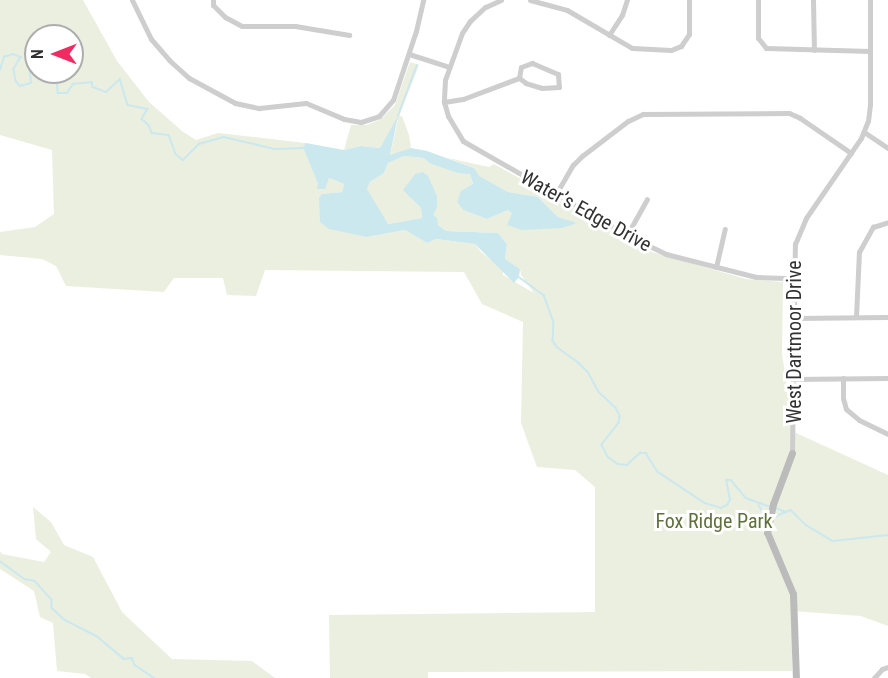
<!DOCTYPE html>
<meta charset="utf-8">
<style>
body{margin:0}
#map{position:relative;width:888px;height:678px;overflow:hidden;background:#fff;font-family:"Roboto Condensed",sans-serif}
div>[style]{position:absolute}
.green>*{inset:0;background:#ebefdf}
.water>*{inset:0;background:#cbe8ef}
.stream>*{height:1.5px;margin:-0.75px;padding:0 0.75px;transform-origin:0.75px;border-radius:0.75px;background:#cbe8ef}
.street>*{height:5px;margin:-2.5px;padding:0 2.5px;transform-origin:2.5px;border-radius:2.5px;background:#cecece}
.secondary>*{height:7px;margin:-3.5px;padding:0 3.5px;transform-origin:3.5px;border-radius:3.5px;background:#bbb}
span{translate:-50% -50%;white-space:nowrap;text-align:center;line-height:1.15;-webkit-text-stroke:6px #fff;paint-order:stroke}
.street-label{font-size:20px;color:#313131}
.park-label{font-size:20px;color:#5f713b}
.north{position:absolute;left:24px;top:24px;width:60px;height:60px;box-sizing:border-box;background:#fff;border:2px solid #adadad;border-radius:50%;rotate:270deg;font-size:16px;font-weight:700;line-height:24px;text-align:center;color:#313131}
.north::after{content:'';display:block;margin:auto;width:21px;height:27px;background:#f02b62;clip-path:polygon(50% 0,100% 100%,50% 72%,0 100%)}
</style>
<div id="map">
<div class="green">
<i style="clip-path:polygon(evenodd,0 0,83px 0,117px 61px,149px 102px,182px 131px,196px 140px,218px 133px,306px 143px,304px 148px,318px 184px,329px 178px,344px 184px,342px 192px,322px 194px,367px 237px,405px 230px,427px 243px,436px 239px,475px 244px,481px 252px,503px 269px,503px 275px,534px 293px,521px 275px,520px 269px,505px 259px,507px 244px,498px 233px,446px 231px,438px 225px,432px 215px,404px 190px,421px 208px,422px 218px,388px 224px,377px 209px,367px 189px,370px 182px,384px 173px,388px 163px,404px 156px,424px 158px,429px 163px,470px 173px,473px 185px,457px 202px,463px 210px,487px 219px,508px 210px,576px 224px,558px 217px,538px 197px,508px 192px,478px 176px,474px 168px,448px 158px,489px 167px,494px 164px,652px 252px,746px 279px,783px 282px,782px 354px,794px 432px,888px 475px,888px 626px,861px 616px,792px 611px,792px 671px,428px 672px,428px 678px,330px 678px,329px 615px,595px 612px,595px 487px,575px 470px,537px 467px,521px 423px,523px 322px,482px 304px,464px 272px,265px 270px,256px 296px,227px 295px,223px 278px,174px 278px,164px 292px,66px 286px,56px 266px,42px 259px,0 255px,0 232px,35px 227px,54px 214px,52px 150px,0 135px,0 0,36px 36px,72px 36px,72px 72px,36px 72px,36px 36px)"></i>
<i style="clip-path:polygon(410px 62px,419px 65px,399px 116px,402px 116px,409px 135px,411px 148px,390px 156px,398px 119px,380px 148px,361px 146px,344px 150px,351px 125px,367px 125px,381px 119px,395px 105px)"></i>
<i style="clip-path:polygon(33px 507px,51px 522px,64px 545px,93px 557px,122px 612px,172px 659px,252px 661px,275px 678px,91px 678px,85px 674px,57px 671px,53px 623px,40px 617px,34px 591px,0 569px,0 551px,2px 554px,44px 562px,51px 552px,36px 539px)"></i>
</div>
<div class="water">
<i style="clip-path:polygon(398px 116px,390px 155px,411px 148px,427px 151px,474px 168px,479px 176px,508px 192px,538px 197px,558px 217px,577px 223px,562px 228px,522px 230px,507px 225px,512px 213px,508px 210px,487px 219px,463px 210px,457px 202px,461px 191px,473px 184px,470px 174px,458px 173px,429px 163px,424px 158px,404px 156px,388px 163px,384px 173px,370px 182px,367px 189px,388px 224px,422px 218px,421px 208px,403px 190px,415px 174px,423px 172px,428px 176px,437px 196px,437px 208px,433px 215px,437px 218px,438px 225px,446px 231px,498px 233px,507px 244px,505px 259px,520px 269px,519px 277px,514px 283px,475px 244px,436px 239px,427px 243px,405px 230px,367px 237px,329px 229px,320px 222px,319px 198px,322px 194px,342px 192px,344px 184px,329px 178px,325px 189px,317px 189px,318px 184px,303px 147px,306px 143px,344px 150px,361px 146px,380px 148px)"></i>
</div>
<div class="stream">
<i style="left:0;top:70px;width:14px;rotate:-73deg"></i>
<i style="left:4px;top:57px;width:9px;rotate:-18deg"></i>
<i style="left:13px;top:54px;width:9px;rotate:21deg"></i>
<i style="left:21px;top:57px;width:14px;rotate:120deg"></i>
<i style="left:14px;top:69px;width:12px;rotate:81deg"></i>
<i style="left:16px;top:81px;width:6px;rotate:51deg"></i>
<i style="left:20px;top:86px;width:11px;rotate:-15deg"></i>
<i style="left:31px;top:83px;width:10px;rotate:-96deg"></i>
<i style="left:30px;top:73px;width:15px;rotate:-67deg"></i>
<i style="left:57px;top:72px;width:21px;rotate:87deg"></i>
<i style="left:58px;top:93px;width:9px"></i>
<i style="left:67px;top:93px;width:11px;rotate:-56deg"></i>
<i style="left:73px;top:84px;width:19px;rotate:-6deg"></i>
<i style="left:92px;top:82px;width:5px;rotate:79deg"></i>
<i style="left:93px;top:87px;width:14px;rotate:21deg"></i>
<i style="left:106px;top:92px;width:19px;rotate:-43deg"></i>
<i style="left:120px;top:79px;width:27px;rotate:73deg"></i>
<i style="left:128px;top:105px;width:20px;rotate:11deg"></i>
<i style="left:148px;top:109px;width:12px;rotate:121deg"></i>
<i style="left:142px;top:119px;width:9px;rotate:41deg"></i>
<i style="left:149px;top:125px;width:9px;rotate:69deg"></i>
<i style="left:152px;top:133px;width:17px;rotate:7deg"></i>
<i style="left:169px;top:135px;width:20px;rotate:70deg"></i>
<i style="left:176px;top:154px;width:9px;rotate:41deg"></i>
<i style="left:183px;top:160px;width:23px;rotate:-45deg"></i>
<i style="left:199px;top:144px;width:26px;rotate:-16deg"></i>
<i style="left:224px;top:137px;width:52px;rotate:13.2deg"></i>
<i style="left:275px;top:149px;width:29px;rotate:-2deg"></i>
<i style="left:398px;top:116px;width:54px;rotate:-69.6deg"></i>
<i style="left:519px;top:277px;width:31px;rotate:36deg"></i>
<i style="left:544px;top:295px;width:29px;rotate:70deg"></i>
<i style="left:554px;top:322px;width:19px;rotate:93deg"></i>
<i style="left:553px;top:341px;width:7px;rotate:56deg"></i>
<i style="left:557px;top:347px;width:26px;rotate:36deg"></i>
<i style="left:578px;top:362px;width:14px;rotate:45deg"></i>
<i style="left:588px;top:372px;width:23px;rotate:61deg"></i>
<i style="left:599px;top:392px;width:23px;rotate:43deg"></i>
<i style="left:616px;top:408px;width:9px;rotate:63deg"></i>
<i style="left:620px;top:416px;width:7px;rotate:98deg"></i>
<i style="left:619px;top:423px;width:28px;rotate:128deg"></i>
<i style="left:602px;top:445px;width:13px;rotate:63deg"></i>
<i style="left:608px;top:457px;width:12px;rotate:35deg"></i>
<i style="left:618px;top:464px;width:9px;rotate:6deg"></i>
<i style="left:627px;top:465px;width:18px;rotate:-43deg"></i>
<i style="left:640px;top:453px;width:6px"></i>
<i style="left:646px;top:453px;width:22px;rotate:58deg"></i>
<i style="left:658px;top:472px;width:56px;rotate:33.4deg"></i>
<i style="left:705px;top:503px;width:17px;rotate:17deg"></i>
<i style="left:721px;top:508px;width:7px;rotate:-27deg"></i>
<i style="left:727px;top:505px;width:6px;rotate:-59deg"></i>
<i style="left:730px;top:500px;width:20px;rotate:-101deg"></i>
<i style="left:726px;top:480px;width:5px"></i>
<i style="left:731px;top:480px;width:23px;rotate:50deg"></i>
<i style="left:746px;top:498px;width:27px;rotate:20deg"></i>
<i style="left:759px;top:505px;width:8px;rotate:60deg"></i>
<i style="left:776px;top:508px;width:11px;rotate:22deg"></i>
<i style="left:786px;top:512px;width:5px;rotate:-22deg"></i>
<i style="left:791px;top:510px;width:21px;rotate:45deg"></i>
<i style="left:806px;top:525px;width:31px;rotate:31deg"></i>
<i style="left:833px;top:541px;width:55px;rotate:-6.2deg"></i>
<i style="left:774px;top:517px;width:13px;rotate:-23deg"></i>
<i style="left:0;top:561px;width:31px;rotate:36deg"></i>
<i style="left:25px;top:579px;width:10px;rotate:11deg"></i>
<i style="left:35px;top:581px;width:25px;rotate:48deg"></i>
<i style="left:52px;top:600px;width:8px;rotate:90deg"></i>
<i style="left:52px;top:608px;width:18px;rotate:43deg"></i>
<i style="left:65px;top:620px;width:37px;rotate:27deg"></i>
<i style="left:98px;top:637px;width:34px;rotate:40deg"></i>
<i style="left:124px;top:659px;width:8px;rotate:-7deg"></i>
<i style="left:132px;top:658px;width:8px;rotate:67deg"></i>
<i style="left:135px;top:665px;width:23px;rotate:34deg"></i>
</div>
<div class="street">
<i style="left:132px;top:0;width:43px;rotate:64deg"></i>
<i style="left:151px;top:39px;width:28px;rotate:49deg"></i>
<i style="left:169px;top:60px;width:27px;rotate:42deg"></i>
<i style="left:189px;top:78px;width:52px;rotate:28.5deg"></i>
<i style="left:235px;top:103px;width:25px;rotate:12deg"></i>
<i style="left:259px;top:108px;width:47px;rotate:-6.1deg"></i>
<i style="left:306px;top:103px;width:41px;rotate:22.8deg"></i>
<i style="left:344px;top:119px;width:17px;rotate:10deg"></i>
<i style="left:361px;top:122px;width:19px;rotate:-18deg"></i>
<i style="left:379px;top:116px;width:21px;rotate:-49deg"></i>
<i style="left:393px;top:100px;width:73px;rotate:-71.6deg"></i>
<i style="left:416px;top:31px;width:32px;rotate:-77deg"></i>
<i style="left:213px;top:0;width:5px;rotate:90deg"></i>
<i style="left:213px;top:5px;width:17px;rotate:45deg"></i>
<i style="left:225px;top:17px;width:19px;rotate:28deg"></i>
<i style="left:242px;top:26px;width:53px"></i>
<i style="left:295px;top:26px;width:55px;rotate:9.5deg"></i>
<i style="left:501px;top:0;width:17px;rotate:156deg"></i>
<i style="left:485px;top:7px;width:21px;rotate:137deg"></i>
<i style="left:470px;top:21px;width:14px;rotate:124deg"></i>
<i style="left:462px;top:33px;width:50px;rotate:109.9deg"></i>
<i style="left:445px;top:80px;width:22px;rotate:93deg"></i>
<i style="left:444px;top:102px;width:15px;rotate:74deg"></i>
<i style="left:448px;top:116px;width:29px;rotate:59deg"></i>
<i style="left:463px;top:141px;width:189px;rotate:29.8deg"></i>
<i style="left:627px;top:235px;width:43px;rotate:26deg"></i>
<i style="left:666px;top:254px;width:93px;rotate:14.3deg"></i>
<i style="left:756px;top:277px;width:38px;rotate:2deg"></i>
<i style="left:530px;top:0;width:38px;rotate:15deg"></i>
<i style="left:567px;top:10px;width:75px;rotate:30.3deg"></i>
<i style="left:632px;top:48px;width:39px;rotate:3deg"></i>
<i style="left:671px;top:50px;width:11px;rotate:-22deg"></i>
<i style="left:681px;top:46px;width:14px;rotate:-56deg"></i>
<i style="left:689px;top:34px;width:34px;rotate:-90deg"></i>
<i style="left:758px;top:0;width:38px;rotate:90deg"></i>
<i style="left:758px;top:38px;width:13px;rotate:51deg"></i>
<i style="left:766px;top:48px;width:104px;rotate:1.7deg"></i>
<i style="left:813px;top:0;width:50px;rotate:88.9deg"></i>
<i style="left:609px;top:35px;width:24px;rotate:-57deg"></i>
<i style="left:622px;top:15px;width:16px;rotate:-72deg"></i>
<i style="left:409px;top:54px;width:42px;rotate:18deg"></i>
<i style="left:532px;top:63px;width:28px;rotate:23deg"></i>
<i style="left:558px;top:74px;width:13px;rotate:86deg"></i>
<i style="left:559px;top:87px;width:17px;rotate:177deg"></i>
<i style="left:542px;top:88px;width:17px;rotate:-163deg"></i>
<i style="left:526px;top:83px;width:9px;rotate:-144deg"></i>
<i style="left:519px;top:78px;width:11px;rotate:-80deg"></i>
<i style="left:521px;top:67px;width:12px;rotate:-20deg"></i>
<i style="left:444px;top:102px;width:19px;rotate:-9deg"></i>
<i style="left:463px;top:99px;width:60px;rotate:-20.6deg"></i>
<i style="left:864px;top:132px;width:29px;rotate:34deg"></i>
<i style="left:556px;top:194px;width:34px;rotate:-60deg"></i>
<i style="left:573px;top:165px;width:13px;rotate:-45deg"></i>
<i style="left:582px;top:156px;width:58px;rotate:-37.3deg"></i>
<i style="left:628px;top:121px;width:17px;rotate:-25deg"></i>
<i style="left:643px;top:114px;width:146px;rotate:-0.4deg"></i>
<i style="left:789px;top:113px;width:12px;rotate:24deg"></i>
<i style="left:800px;top:118px;width:62px;rotate:34.5deg"></i>
<i style="left:627px;top:235px;width:41px;rotate:-60.9deg"></i>
<i style="left:716px;top:267px;width:39px;rotate:-77deg"></i>
<i style="left:856px;top:317px;width:65px;rotate:-87.4deg"></i>
<i style="left:859px;top:252px;width:29px;rotate:-61deg"></i>
<i style="left:873px;top:227px;width:16px;rotate:-18deg"></i>
<i style="left:794px;top:318px;width:94px;rotate:-0.6deg"></i>
<i style="left:843px;top:378px;width:20px;rotate:90deg"></i>
<i style="left:843px;top:398px;width:11px;rotate:75deg"></i>
<i style="left:846px;top:409px;width:17px;rotate:40deg"></i>
<i style="left:859px;top:420px;width:32px;rotate:26deg"></i>
<i style="left:793px;top:379px;width:95px;rotate:-0.6deg"></i>
<i style="left:792px;top:453px;width:209px;rotate:-89.2deg"></i>
<i style="left:795px;top:244px;width:28px;rotate:-67deg"></i>
<i style="left:806px;top:218px;width:97px;rotate:-55.5deg"></i>
<i style="left:861px;top:138px;width:18px;rotate:-68deg"></i>
<i style="left:868px;top:121px;width:17px;rotate:-83deg"></i>
<i style="left:870px;top:104px;width:104px;rotate:-90deg"></i>
<i style="left:874px;top:678px;width:12px;rotate:-48deg"></i>
<i style="left:882px;top:669px;width:6px;rotate:-18deg"></i>
</div>
<div class="secondary">
<i style="left:792px;top:453px;width:54px;rotate:110.4deg"></i>
<i style="left:773px;top:504px;width:29px;rotate:102deg"></i>
<i style="left:767px;top:532px;width:67px;rotate:67.2deg"></i>
<i style="left:793px;top:594px;width:84px;rotate:88deg"></i>
</div>
<div class="street-label">
<span style="left:586px;top:211px;rotate:29deg">Water’s Edge Drive</span>
<span style="left:794px;top:342px;rotate:-90deg">West Dartmoor Drive</span>
</div>
<div class="park-label">
<span style="left:714px;top:521px">Fox Ridge Park</span>
</div>
<div class="north">N</div>
</div>
